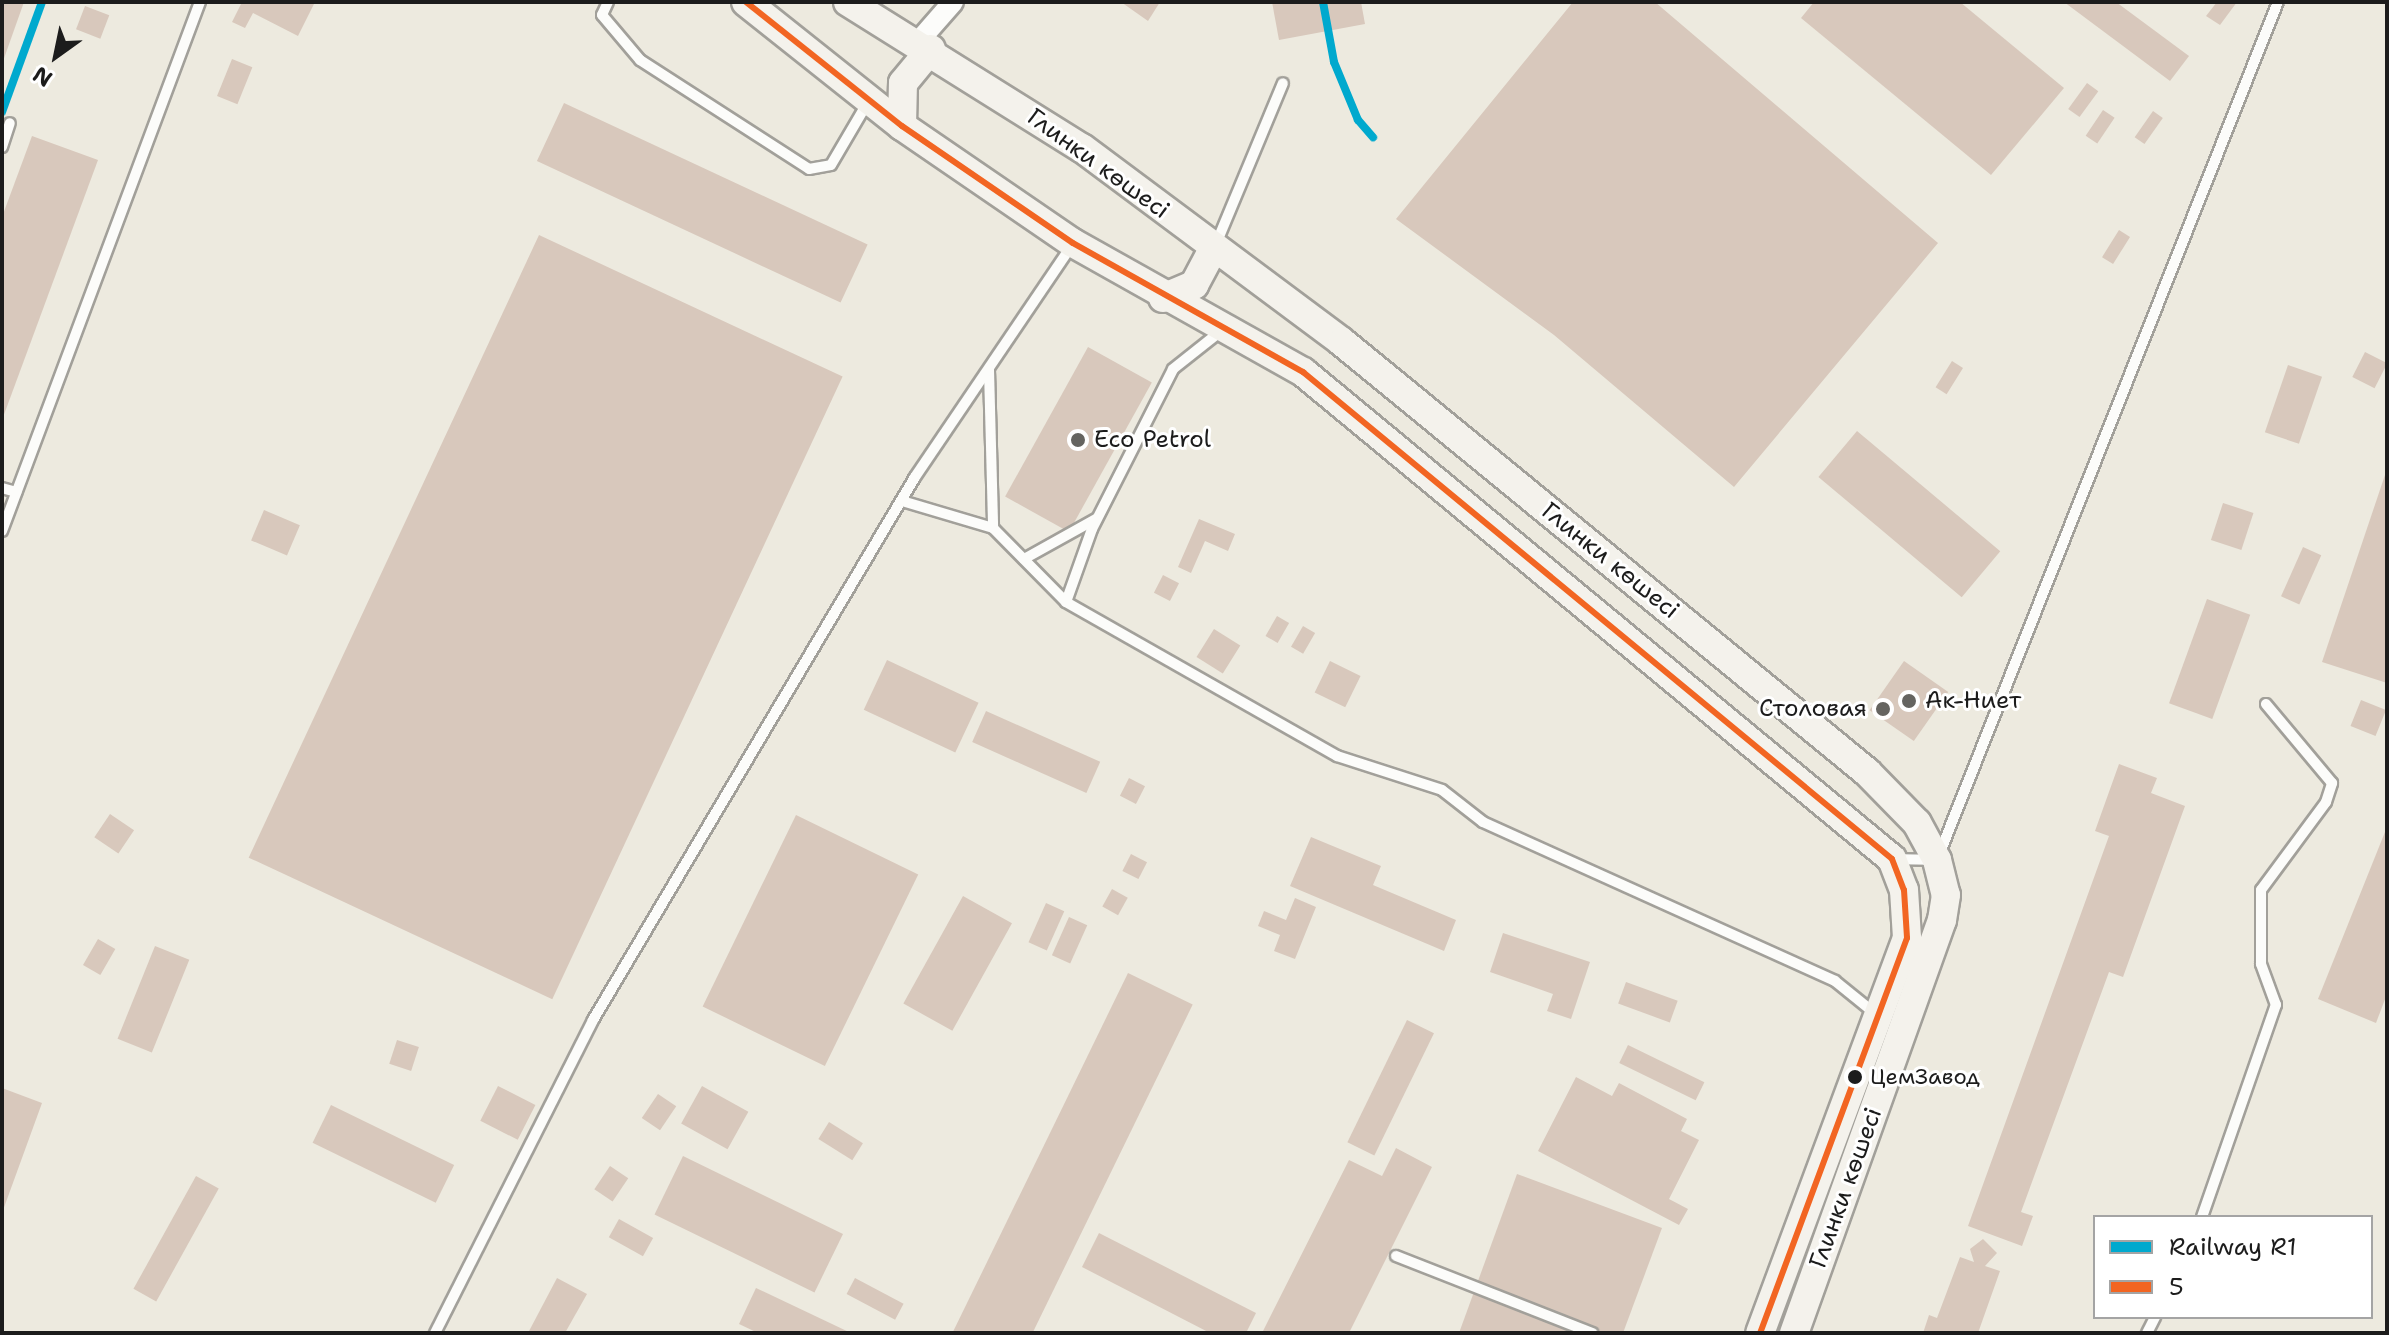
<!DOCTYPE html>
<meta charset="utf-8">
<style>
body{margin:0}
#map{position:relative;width:2389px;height:1335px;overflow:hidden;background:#edeadf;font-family:"Shantell Sans",sans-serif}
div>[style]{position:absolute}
.building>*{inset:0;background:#d8c8bc;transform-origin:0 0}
.roads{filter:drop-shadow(2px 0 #a2a09a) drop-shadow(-2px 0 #a2a09a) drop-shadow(0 2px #a2a09a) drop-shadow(0 -2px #a2a09a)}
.service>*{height:10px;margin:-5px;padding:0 5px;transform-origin:5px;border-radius:5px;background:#fcfcfa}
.minor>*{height:20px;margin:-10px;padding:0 10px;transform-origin:10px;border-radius:10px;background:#fcfcfa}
.secondary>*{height:28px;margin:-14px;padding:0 14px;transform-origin:14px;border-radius:14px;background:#f4f2ec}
.bus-1>*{height:6px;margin:-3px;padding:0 3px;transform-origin:3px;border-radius:3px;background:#f26522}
.rail-1>*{height:8px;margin:-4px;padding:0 4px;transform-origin:4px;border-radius:4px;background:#00a9ce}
.dots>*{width:22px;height:22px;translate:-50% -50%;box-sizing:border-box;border:4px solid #fff;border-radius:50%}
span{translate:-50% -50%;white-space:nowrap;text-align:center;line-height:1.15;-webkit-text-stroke:6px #fff;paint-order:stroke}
.bus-label{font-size:22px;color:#1c1c1c}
.left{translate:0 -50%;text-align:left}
.street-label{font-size:24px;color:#1c1c1c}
.poi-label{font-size:24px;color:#1c1c1c}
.right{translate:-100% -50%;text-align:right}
.frame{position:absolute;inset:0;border:4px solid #1c1c1c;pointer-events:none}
.legend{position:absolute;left:2093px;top:1215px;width:280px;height:104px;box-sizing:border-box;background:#fff;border:2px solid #a4a4a4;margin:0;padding:10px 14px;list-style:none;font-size:24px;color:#1c1c1c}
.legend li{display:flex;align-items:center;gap:16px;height:40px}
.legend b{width:40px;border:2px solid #a4a4a4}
.north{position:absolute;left:16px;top:16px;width:80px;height:80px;-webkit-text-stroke:6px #fff;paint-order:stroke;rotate:213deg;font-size:22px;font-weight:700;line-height:32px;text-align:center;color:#1c1c1c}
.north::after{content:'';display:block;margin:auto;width:28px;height:36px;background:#1c1c1c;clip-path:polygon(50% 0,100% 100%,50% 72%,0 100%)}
</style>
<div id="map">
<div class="building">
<i style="clip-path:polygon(2px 2px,24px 2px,2px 64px)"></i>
<i style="clip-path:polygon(242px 2px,315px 2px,298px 36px,253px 13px,245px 28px,232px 22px)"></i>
<i style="clip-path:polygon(1121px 2px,1160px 2px,1148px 21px)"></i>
<i style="clip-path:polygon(1272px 2px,1361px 2px,1365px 24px,1279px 40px)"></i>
<i style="clip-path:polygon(1573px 2px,1655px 2px,1938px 243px,1734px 487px,1554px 335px,1396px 219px)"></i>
<i style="clip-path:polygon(1814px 2px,1960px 2px,2064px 88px,1991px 175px,1801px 18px)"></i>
<i style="clip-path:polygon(2064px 2px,2116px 2px,2189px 56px,2170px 81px)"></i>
<i style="clip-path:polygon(2217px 2px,2237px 2px,2220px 25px,2206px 16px)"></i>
<i style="left:85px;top:6px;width:26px;height:25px;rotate:21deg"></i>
<i style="left:232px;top:59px;width:22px;height:40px;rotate:22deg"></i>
<i style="left:2087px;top:83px;width:14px;height:32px;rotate:36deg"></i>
<i style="left:564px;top:103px;width:335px;height:64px;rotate:25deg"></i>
<i style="left:2103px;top:110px;width:14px;height:31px;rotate:34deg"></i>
<i style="left:2153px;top:111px;width:12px;height:32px;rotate:35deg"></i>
<i style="clip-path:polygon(32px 136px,98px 160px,2px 420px,2px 217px)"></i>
<i style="left:2119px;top:230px;width:13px;height:32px;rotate:32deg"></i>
<i style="left:539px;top:235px;width:335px;height:687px;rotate:25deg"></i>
<i style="left:1088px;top:347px;width:73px;height:171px;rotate:29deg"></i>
<i style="left:2365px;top:352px;width:25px;height:28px;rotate:27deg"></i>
<i style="left:1952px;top:361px;width:13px;height:31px;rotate:32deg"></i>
<i style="left:2288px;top:365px;width:36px;height:71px;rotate:19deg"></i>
<i style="left:1857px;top:431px;width:187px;height:60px;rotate:40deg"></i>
<i style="clip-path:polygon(2387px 469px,2387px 683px,2322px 662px)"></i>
<i style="left:2223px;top:503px;width:32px;height:39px;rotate:18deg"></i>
<i style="left:264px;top:510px;width:39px;height:33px;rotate:23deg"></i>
<i style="clip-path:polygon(1199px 519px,1235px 534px,1228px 551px,1205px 541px,1191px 573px,1178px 567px)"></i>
<i style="left:2303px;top:547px;width:20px;height:54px;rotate:24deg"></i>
<i style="left:1163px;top:575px;width:18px;height:20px;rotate:27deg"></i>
<i style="left:2207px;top:599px;width:46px;height:111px;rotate:20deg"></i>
<i style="left:1277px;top:616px;width:14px;height:23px;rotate:30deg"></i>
<i style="left:1303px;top:626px;width:14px;height:24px;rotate:30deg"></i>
<i style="left:1214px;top:629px;width:31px;height:33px;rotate:32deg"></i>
<i style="left:887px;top:660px;width:101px;height:55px;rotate:25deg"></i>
<i style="left:1330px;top:661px;width:34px;height:35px;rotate:26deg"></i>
<i style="left:1904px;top:661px;width:54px;height:60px;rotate:35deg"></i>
<i style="left:2361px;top:700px;width:27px;height:28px;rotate:22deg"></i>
<i style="left:986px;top:711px;width:125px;height:34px;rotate:24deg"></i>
<i style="clip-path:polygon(2119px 764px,2157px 778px,2151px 793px,2185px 806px,2123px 977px,2109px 972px,2021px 1212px,2033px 1216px,2022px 1246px,1968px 1226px,2109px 836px,2095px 831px)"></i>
<i style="left:1129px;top:778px;width:18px;height:20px;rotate:27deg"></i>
<i style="left:110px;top:814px;width:29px;height:28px;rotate:34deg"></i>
<i style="left:796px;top:815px;width:136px;height:213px;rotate:26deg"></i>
<i style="clip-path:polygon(2387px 827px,2387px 994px,2376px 1023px,2318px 999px)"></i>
<i style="clip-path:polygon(1311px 837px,1381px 866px,1373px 885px,1456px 920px,1444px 951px,1290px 886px)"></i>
<i style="left:1131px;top:854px;width:18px;height:19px;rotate:27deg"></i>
<i style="left:1112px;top:889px;width:18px;height:20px;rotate:29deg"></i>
<i style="left:963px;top:896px;width:56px;height:123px;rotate:29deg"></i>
<i style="clip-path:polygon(1295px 898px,1316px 907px,1295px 959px,1274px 951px,1280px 935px,1258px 926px,1264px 911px,1286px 920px)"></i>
<i style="left:1046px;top:903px;width:20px;height:43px;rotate:24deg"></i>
<i style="left:1069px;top:917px;width:20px;height:42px;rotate:24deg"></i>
<i style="clip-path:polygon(1503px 933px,1590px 962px,1571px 1019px,1547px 1011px,1553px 994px,1490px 972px)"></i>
<i style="left:98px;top:939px;width:20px;height:30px;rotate:30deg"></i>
<i style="left:155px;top:946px;width:37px;height:100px;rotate:22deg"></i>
<i style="left:1128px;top:973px;width:72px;height:402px;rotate:26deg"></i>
<i style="left:1626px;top:982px;width:55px;height:23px;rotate:20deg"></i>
<i style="left:1407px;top:1020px;width:30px;height:136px;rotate:26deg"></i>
<i style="left:397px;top:1040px;width:23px;height:25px;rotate:18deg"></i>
<i style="left:1628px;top:1045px;width:85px;height:20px;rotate:26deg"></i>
<i style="clip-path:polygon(1576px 1077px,1612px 1096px,1619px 1083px,1687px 1119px,1681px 1131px,1699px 1140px,1669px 1199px,1688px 1209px,1679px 1225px,1538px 1151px)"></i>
<i style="left:498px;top:1086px;width:42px;height:39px;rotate:27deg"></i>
<i style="left:702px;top:1086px;width:53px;height:43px;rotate:29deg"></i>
<i style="clip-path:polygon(2px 1088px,42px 1103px,2px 1213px)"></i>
<i style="left:658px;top:1094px;width:22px;height:29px;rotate:34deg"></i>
<i style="left:331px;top:1105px;width:137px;height:42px;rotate:26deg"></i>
<i style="left:829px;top:1122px;width:40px;height:20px;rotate:32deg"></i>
<i style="clip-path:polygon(1396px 1148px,1432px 1167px,1349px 1333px,1262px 1333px,1349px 1160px,1382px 1176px)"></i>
<i style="left:683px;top:1156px;width:178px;height:65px;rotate:26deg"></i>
<i style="left:610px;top:1166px;width:22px;height:28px;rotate:34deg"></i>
<i style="clip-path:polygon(1517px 1174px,1662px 1228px,1623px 1333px,1459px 1333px)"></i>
<i style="left:196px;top:1176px;width:26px;height:129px;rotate:29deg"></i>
<i style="left:619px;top:1219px;width:39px;height:21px;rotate:29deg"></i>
<i style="clip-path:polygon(1099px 1233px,1256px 1313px,1246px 1333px,1210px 1333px,1082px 1267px)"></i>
<i style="clip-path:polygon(1983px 1239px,1997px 1253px,1985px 1266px,2000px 1271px,1978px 1333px,1923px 1333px,1929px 1315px,1937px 1318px,1960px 1257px,1974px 1262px,1970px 1249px)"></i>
<i style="clip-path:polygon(557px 1278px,587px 1294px,565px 1333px,528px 1333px)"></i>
<i style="left:855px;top:1278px;width:55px;height:18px;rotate:28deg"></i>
<i style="clip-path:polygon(756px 1288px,851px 1333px,758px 1333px,739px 1324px)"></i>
</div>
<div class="roads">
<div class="service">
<i style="left:608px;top:2px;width:14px;rotate:115deg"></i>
<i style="left:602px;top:15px;width:59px;rotate:49.8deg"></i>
<i style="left:640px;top:60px;width:201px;rotate:32.8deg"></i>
<i style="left:809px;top:169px;width:22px;rotate:-10deg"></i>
<i style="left:831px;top:165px;width:73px;rotate:-59.6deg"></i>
<i style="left:2px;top:147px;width:25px;rotate:-72deg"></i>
<i style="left:1216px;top:244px;width:174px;rotate:-67.4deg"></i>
<i style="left:989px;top:370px;width:158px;rotate:88.5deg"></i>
<i style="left:2px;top:488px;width:15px;rotate:16deg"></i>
<i style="left:902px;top:501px;width:95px;rotate:16.5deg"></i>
<i style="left:993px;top:528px;width:104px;rotate:45.4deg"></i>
<i style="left:1066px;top:602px;width:312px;rotate:29.6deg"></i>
<i style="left:1337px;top:756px;width:110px;rotate:17.9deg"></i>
<i style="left:1442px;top:790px;width:52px;rotate:38deg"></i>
<i style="left:1483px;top:822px;width:386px;rotate:24.3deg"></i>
<i style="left:1835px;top:981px;width:54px;rotate:39deg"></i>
<i style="left:2px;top:531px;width:565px;rotate:-69.48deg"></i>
<i style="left:1024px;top:559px;width:82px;rotate:-29.1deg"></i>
<i style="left:1066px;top:602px;width:77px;rotate:-70.4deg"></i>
<i style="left:1092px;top:529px;width:179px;rotate:-63.1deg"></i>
<i style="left:1173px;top:369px;width:61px;rotate:-38.4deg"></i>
<i style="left:1894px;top:859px;width:43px;rotate:1.3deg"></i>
<i style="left:1937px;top:860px;width:923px;rotate:-68.33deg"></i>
<i style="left:2202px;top:1217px;width:225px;rotate:-70.8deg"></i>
<i style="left:2276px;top:1005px;width:44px;rotate:-110.1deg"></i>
<i style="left:2261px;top:964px;width:74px;rotate:-90deg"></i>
<i style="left:2261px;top:890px;width:109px;rotate:-53.5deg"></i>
<i style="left:2326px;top:802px;width:20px;rotate:-72deg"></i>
<i style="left:2332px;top:783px;width:103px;rotate:-129.9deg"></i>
<i style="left:1396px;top:1256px;width:211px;rotate:21.4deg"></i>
<i style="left:435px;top:1333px;width:351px;rotate:-63.2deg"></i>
<i style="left:593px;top:1020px;width:631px;rotate:-59.33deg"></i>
<i style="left:915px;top:477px;width:280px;rotate:-55.9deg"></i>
<i style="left:2147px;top:1333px;width:18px;rotate:-63deg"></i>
</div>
<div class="minor">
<i style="left:918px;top:42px;width:53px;rotate:-48.8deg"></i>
</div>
<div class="secondary">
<i style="left:746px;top:2px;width:199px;rotate:38.5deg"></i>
<i style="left:902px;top:126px;width:207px;rotate:34.4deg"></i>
<i style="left:1073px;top:243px;width:264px;rotate:29.3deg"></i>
<i style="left:1303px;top:372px;width:764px;rotate:39.58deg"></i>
<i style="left:1892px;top:859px;width:33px;rotate:69deg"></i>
<i style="left:1904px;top:890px;width:48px;rotate:86.4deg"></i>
<i style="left:1907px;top:938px;width:421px;rotate:110.4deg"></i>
<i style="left:848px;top:2px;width:276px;rotate:32deg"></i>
<i style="left:1082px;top:148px;width:324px;rotate:36.7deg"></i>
<i style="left:1342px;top:342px;width:679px;rotate:39.32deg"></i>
<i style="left:1867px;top:772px;width:71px;rotate:45.6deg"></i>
<i style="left:1917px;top:823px;width:42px;rotate:61.6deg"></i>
<i style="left:1937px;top:860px;width:36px;rotate:76deg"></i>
<i style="left:1946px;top:895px;width:25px;rotate:99deg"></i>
<i style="left:1942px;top:920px;width:439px;rotate:109.7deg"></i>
<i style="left:902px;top:126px;width:43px;rotate:-88.7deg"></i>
<i style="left:903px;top:83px;width:44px;rotate:-50.5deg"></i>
<i style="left:1163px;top:298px;width:34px;rotate:-23deg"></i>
<i style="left:1194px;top:285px;width:40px;rotate:-62deg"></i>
</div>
</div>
<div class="bus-1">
<i style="left:746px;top:2px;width:199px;rotate:38.5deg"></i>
<i style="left:902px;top:126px;width:207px;rotate:34.4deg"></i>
<i style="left:1073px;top:243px;width:264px;rotate:29.3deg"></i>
<i style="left:1303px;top:372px;width:764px;rotate:39.58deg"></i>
<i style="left:1892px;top:859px;width:33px;rotate:69deg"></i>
<i style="left:1904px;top:890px;width:48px;rotate:86.4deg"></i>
<i style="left:1907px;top:938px;width:421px;rotate:110.4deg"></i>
</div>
<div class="rail-1">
<i style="left:1323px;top:2px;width:61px;rotate:79.6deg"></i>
<i style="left:1334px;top:62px;width:63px;rotate:67.5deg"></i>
<i style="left:1358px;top:120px;width:23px;rotate:49deg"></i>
<i style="left:2px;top:112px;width:117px;rotate:-70deg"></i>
</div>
<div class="dots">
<i style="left:1078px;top:440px;background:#656460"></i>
<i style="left:1909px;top:701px;background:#656460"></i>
<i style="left:1883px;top:709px;background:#656460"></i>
<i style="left:1855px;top:1077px;background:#1c1c1c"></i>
</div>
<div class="bus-label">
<span class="left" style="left:1870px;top:1077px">ЦемЗавод</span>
</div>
<div class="street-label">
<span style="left:1098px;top:164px;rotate:36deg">Глинки көшесі</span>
<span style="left:1610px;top:561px;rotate:39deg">Глинки көшесі</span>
<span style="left:1846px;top:1188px;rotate:-70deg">Глинки көшесі</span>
</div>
<div class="poi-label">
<span class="left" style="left:1094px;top:440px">Eco Petrol</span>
<span class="left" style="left:1925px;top:701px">Ак-Ниет</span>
<span class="right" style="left:1867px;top:709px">Столовая</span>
</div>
<div class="frame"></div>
<ul class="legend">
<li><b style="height:10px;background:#00a9ce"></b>Railway R1</li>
<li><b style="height:10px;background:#f26522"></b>5</li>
</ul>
<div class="north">N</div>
</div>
